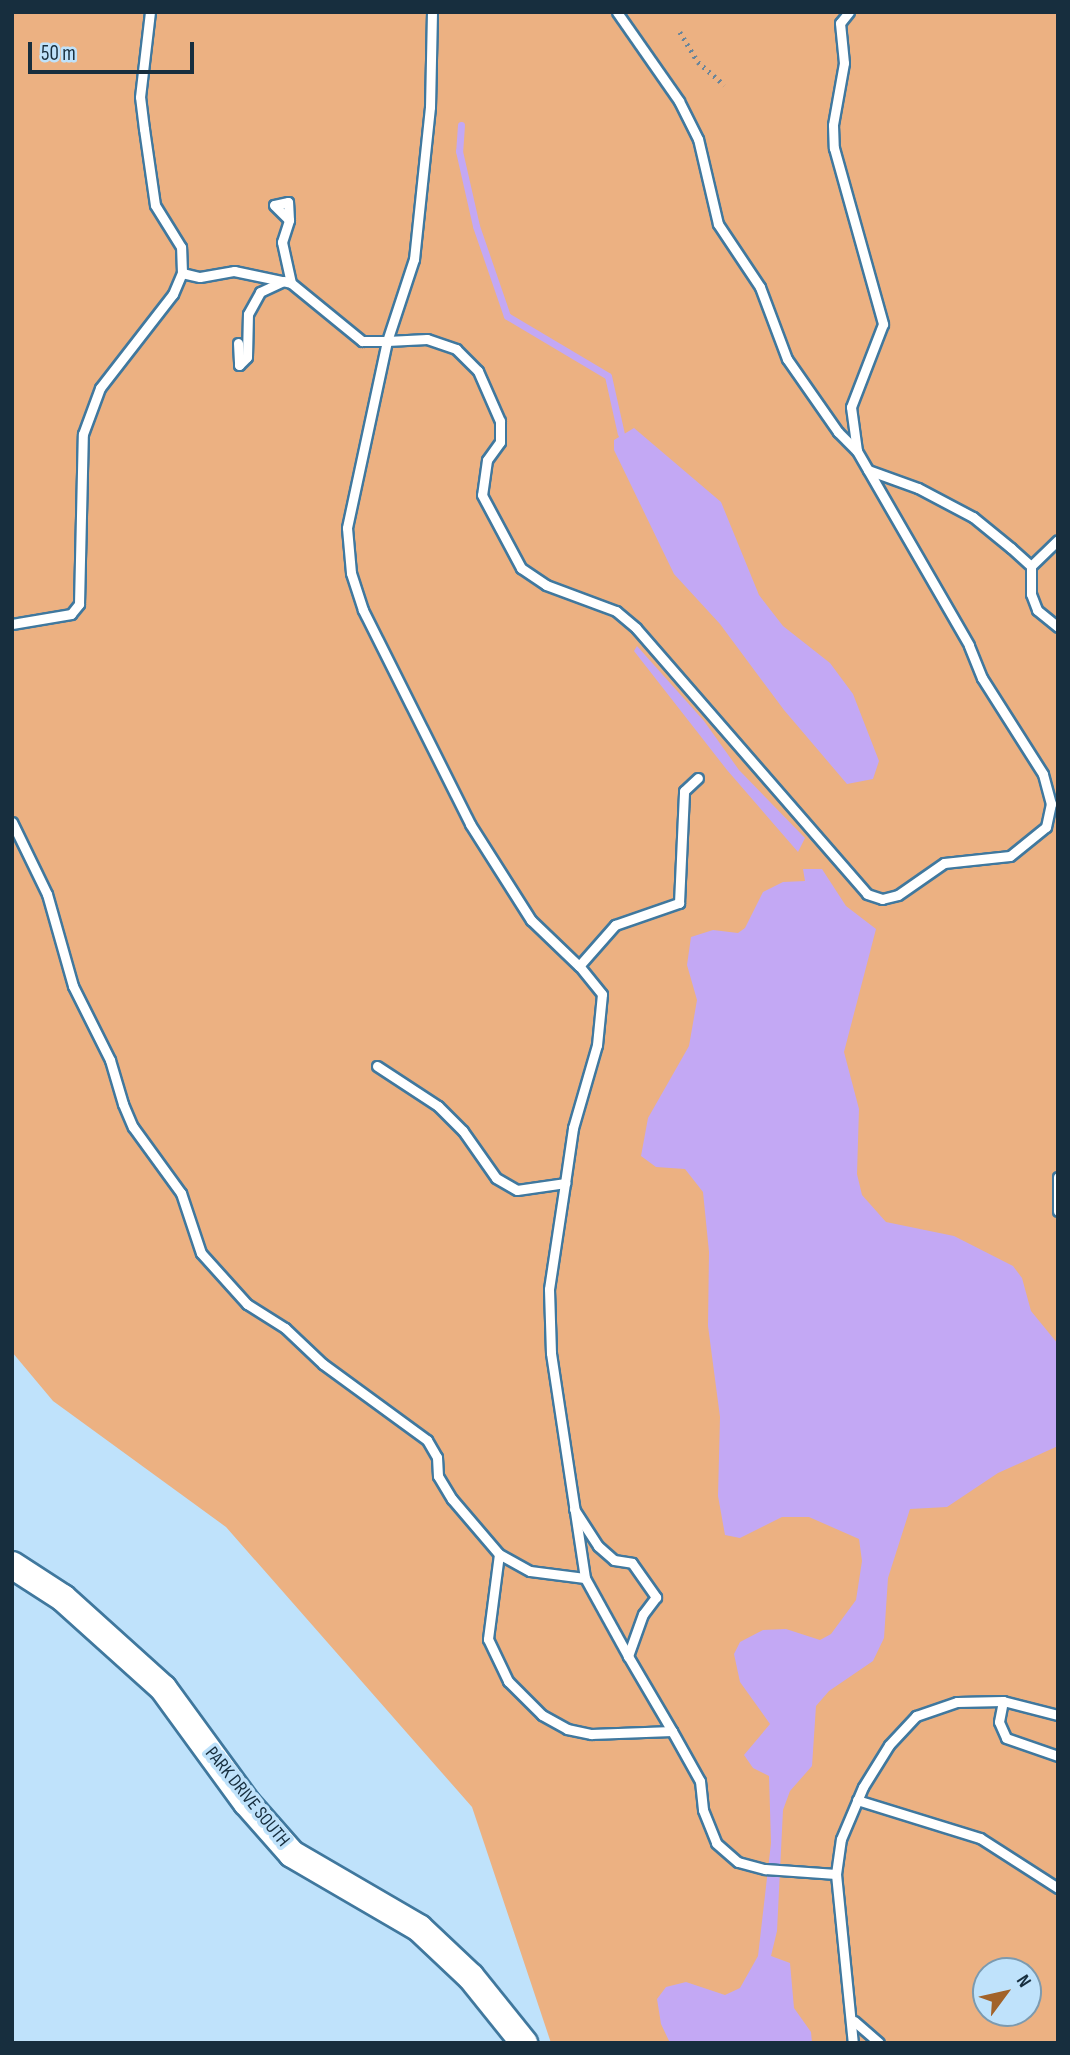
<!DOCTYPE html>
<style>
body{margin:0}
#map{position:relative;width:1070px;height:2055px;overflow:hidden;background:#bfe2fb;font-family:"Sofia Sans Condensed",sans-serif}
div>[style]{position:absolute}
.green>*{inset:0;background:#ecb182}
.water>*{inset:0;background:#c3a8f4}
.stream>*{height:7px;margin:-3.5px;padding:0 3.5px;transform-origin:3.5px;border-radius:3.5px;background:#c3a8f4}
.path>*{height:4.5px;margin-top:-2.25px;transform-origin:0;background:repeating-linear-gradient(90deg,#69859a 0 2px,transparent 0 7px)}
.roads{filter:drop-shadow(2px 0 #40789e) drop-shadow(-2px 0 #40789e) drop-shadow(0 2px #40789e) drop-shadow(0 -2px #40789e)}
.lane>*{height:9px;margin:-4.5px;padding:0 4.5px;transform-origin:4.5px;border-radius:4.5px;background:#fff}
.secondary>*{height:26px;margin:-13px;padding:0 13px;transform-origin:13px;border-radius:13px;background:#fff}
span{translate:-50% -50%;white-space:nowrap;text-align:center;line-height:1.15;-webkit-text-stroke:7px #bfe2fb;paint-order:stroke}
.street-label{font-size:19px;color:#172e3e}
.frame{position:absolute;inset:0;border:14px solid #172e3e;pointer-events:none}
.north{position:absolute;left:972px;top:1957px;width:70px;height:70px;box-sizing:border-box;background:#bfe2fb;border:2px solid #7c9aaf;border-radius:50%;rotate:57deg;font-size:19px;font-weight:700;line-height:28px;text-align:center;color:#172e3e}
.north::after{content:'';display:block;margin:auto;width:24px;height:32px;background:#a2632a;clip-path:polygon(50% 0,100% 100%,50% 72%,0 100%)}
.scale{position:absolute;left:28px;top:42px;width:166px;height:32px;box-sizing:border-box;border:4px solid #172e3e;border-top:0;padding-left:9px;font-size:21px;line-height:24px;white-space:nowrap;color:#172e3e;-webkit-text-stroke:5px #bfe2fb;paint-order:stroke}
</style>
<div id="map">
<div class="green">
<i style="clip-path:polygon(evenodd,12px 12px,1058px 12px,1058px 2043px,551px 2043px,472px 1807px,226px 1527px,53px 1401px,12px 1352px,12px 12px,986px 1971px,1028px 1971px,1028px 2013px,986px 2013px,986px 1971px)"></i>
</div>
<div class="water">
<i style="clip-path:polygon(634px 428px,721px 502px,759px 595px,783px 626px,830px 663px,853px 694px,879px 761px,873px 779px,847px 784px,784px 710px,720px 624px,674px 574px,614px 450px,614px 440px)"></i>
<i style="clip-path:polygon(637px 646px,704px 721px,739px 770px,805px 838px,798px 852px,727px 770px,634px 651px)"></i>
<i style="clip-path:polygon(803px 869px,822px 869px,846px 906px,876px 929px,844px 1052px,859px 1109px,857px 1174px,862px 1195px,886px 1222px,954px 1236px,1013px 1266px,1022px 1278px,1031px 1311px,1058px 1344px,1058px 1446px,998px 1473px,947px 1507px,910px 1509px,888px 1578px,884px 1638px,873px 1661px,829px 1691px,816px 1706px,812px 1766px,790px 1791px,783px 1810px,777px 1931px,771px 1956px,790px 1963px,794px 2008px,811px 2032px,812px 2043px,670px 2043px,661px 2024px,657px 1999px,666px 1987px,686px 1982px,725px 1995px,740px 1988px,758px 1956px,771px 1843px,769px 1776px,753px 1768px,744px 1755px,770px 1724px,740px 1682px,734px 1654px,740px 1642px,763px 1630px,786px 1629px,820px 1640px,831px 1634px,856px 1600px,862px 1561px,859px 1539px,809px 1517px,782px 1517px,740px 1538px,725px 1535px,718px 1496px,720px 1417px,708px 1326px,709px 1252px,703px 1192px,685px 1169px,656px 1167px,641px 1156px,648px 1118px,689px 1046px,697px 1000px,687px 965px,691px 937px,713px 930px,738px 933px,745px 928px,763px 892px,783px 882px,805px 881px)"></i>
</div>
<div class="stream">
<i style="left:461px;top:125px;width:26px;rotate:94deg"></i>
<i style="left:459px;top:151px;width:77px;rotate:77.2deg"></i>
<i style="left:476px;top:226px;width:95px;rotate:71deg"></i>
<i style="left:507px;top:316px;width:117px;rotate:30.7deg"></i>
<i style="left:608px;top:376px;width:59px;rotate:77.4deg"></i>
</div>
<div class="path">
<i style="left:680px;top:32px;width:35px;rotate:59deg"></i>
<i style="left:698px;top:62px;width:35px;rotate:41deg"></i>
</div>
<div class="roads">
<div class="lane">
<i style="left:432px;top:12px;width:95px;rotate:91.2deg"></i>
<i style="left:430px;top:107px;width:153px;rotate:96deg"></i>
<i style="left:414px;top:259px;width:86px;rotate:108.2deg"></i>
<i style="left:387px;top:341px;width:40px;rotate:-2.9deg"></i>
<i style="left:427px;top:339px;width:31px;rotate:19deg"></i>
<i style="left:456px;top:349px;width:31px;rotate:45deg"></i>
<i style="left:478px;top:371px;width:55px;rotate:66.3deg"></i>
<i style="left:500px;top:421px;width:21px;rotate:90deg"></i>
<i style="left:500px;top:442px;width:22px;rotate:126deg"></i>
<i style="left:487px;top:460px;width:35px;rotate:98deg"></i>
<i style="left:482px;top:495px;width:83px;rotate:61.9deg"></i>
<i style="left:521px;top:568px;width:30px;rotate:34deg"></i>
<i style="left:546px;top:585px;width:75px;rotate:20.4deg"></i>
<i style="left:616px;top:611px;width:26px;rotate:40deg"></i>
<i style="left:636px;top:628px;width:352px;rotate:49deg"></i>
<i style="left:867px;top:894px;width:16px;rotate:18deg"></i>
<i style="left:882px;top:899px;width:16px;rotate:-14deg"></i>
<i style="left:898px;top:895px;width:56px;rotate:-34.8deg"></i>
<i style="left:944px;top:863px;width:66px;rotate:-6.1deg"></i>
<i style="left:1010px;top:856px;width:46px;rotate:-38.9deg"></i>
<i style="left:1046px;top:827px;width:24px;rotate:-78deg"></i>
<i style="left:1051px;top:804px;width:31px;rotate:-105deg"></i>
<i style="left:1043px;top:774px;width:114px;rotate:-122.4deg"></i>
<i style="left:982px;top:678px;width:35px;rotate:-112deg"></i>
<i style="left:969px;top:645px;width:224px;rotate:-120deg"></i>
<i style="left:857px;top:451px;width:27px;rotate:-135deg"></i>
<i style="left:838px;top:432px;width:89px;rotate:-124.9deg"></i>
<i style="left:787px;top:359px;width:77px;rotate:-110.6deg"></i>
<i style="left:760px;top:287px;width:76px;rotate:-123.7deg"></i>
<i style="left:718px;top:224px;width:87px;rotate:-103.2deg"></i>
<i style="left:698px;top:139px;width:42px;rotate:-116.6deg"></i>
<i style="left:679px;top:101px;width:108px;rotate:-124.9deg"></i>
<i style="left:849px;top:12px;width:14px;rotate:129deg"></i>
<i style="left:840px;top:23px;width:40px;rotate:84.3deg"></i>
<i style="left:844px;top:63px;width:63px;rotate:100.1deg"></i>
<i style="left:833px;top:125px;width:23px;rotate:88deg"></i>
<i style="left:834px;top:148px;width:183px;rotate:74.4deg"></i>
<i style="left:883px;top:324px;width:89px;rotate:111.1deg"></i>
<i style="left:851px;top:407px;width:44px;rotate:82.2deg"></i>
<i style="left:182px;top:273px;width:18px;rotate:13deg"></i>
<i style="left:200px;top:277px;width:35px;rotate:-10deg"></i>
<i style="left:234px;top:271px;width:58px;rotate:11.9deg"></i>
<i style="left:291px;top:283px;width:42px;rotate:-102.4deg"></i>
<i style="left:282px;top:242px;width:23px;rotate:-72deg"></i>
<i style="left:289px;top:220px;width:18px;rotate:-93deg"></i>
<i style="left:288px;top:202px;width:14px;rotate:168deg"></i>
<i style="left:274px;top:205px;width:21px;rotate:45deg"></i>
<i style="left:291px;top:283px;width:92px;rotate:39.2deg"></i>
<i style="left:362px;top:341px;width:25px"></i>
<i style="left:387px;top:341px;width:191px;rotate:102.1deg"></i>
<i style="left:347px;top:528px;width:45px;rotate:84.9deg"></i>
<i style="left:351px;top:573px;width:39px;rotate:72deg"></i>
<i style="left:363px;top:610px;width:239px;rotate:63.4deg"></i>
<i style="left:470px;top:824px;width:114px;rotate:57.6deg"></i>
<i style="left:531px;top:920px;width:66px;rotate:43.8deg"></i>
<i style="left:579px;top:966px;width:55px;rotate:-48.7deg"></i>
<i style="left:615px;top:925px;width:68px;rotate:-19deg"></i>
<i style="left:679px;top:903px;width:112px;rotate:-87.4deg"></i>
<i style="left:684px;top:791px;width:19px;rotate:-43deg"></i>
<i style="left:238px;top:343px;width:22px;rotate:87deg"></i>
<i style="left:239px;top:365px;width:11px;rotate:-45deg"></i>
<i style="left:247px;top:357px;width:43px;rotate:-88.7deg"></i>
<i style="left:248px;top:314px;width:25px;rotate:-61deg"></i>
<i style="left:260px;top:292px;width:26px;rotate:-25deg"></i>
<i style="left:868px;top:470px;width:53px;rotate:19.8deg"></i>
<i style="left:918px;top:488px;width:62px;rotate:27.8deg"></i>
<i style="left:973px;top:517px;width:49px;rotate:39.2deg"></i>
<i style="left:1011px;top:548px;width:27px;rotate:42deg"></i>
<i style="left:1031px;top:566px;width:28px;rotate:90deg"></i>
<i style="left:1031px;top:594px;width:17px;rotate:69deg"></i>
<i style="left:1037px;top:610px;width:27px;rotate:39deg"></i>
<i style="left:1031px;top:566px;width:37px;rotate:-44deg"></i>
<i style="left:12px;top:624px;width:60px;rotate:-9.6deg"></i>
<i style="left:71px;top:614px;width:13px;rotate:-51deg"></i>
<i style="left:79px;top:604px;width:170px;rotate:-88.7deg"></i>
<i style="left:83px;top:434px;width:49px;rotate:-69.7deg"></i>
<i style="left:100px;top:388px;width:119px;rotate:-52.2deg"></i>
<i style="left:173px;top:294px;width:23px;rotate:-67deg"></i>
<i style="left:182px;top:273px;width:26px;rotate:-92deg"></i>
<i style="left:181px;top:247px;width:49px;rotate:-121.8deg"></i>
<i style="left:155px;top:205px;width:77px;rotate:-98.2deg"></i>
<i style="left:144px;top:129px;width:32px;rotate:-97deg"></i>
<i style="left:140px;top:97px;width:86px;rotate:-83.3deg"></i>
<i style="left:12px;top:822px;width:80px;rotate:64.1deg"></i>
<i style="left:47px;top:894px;width:96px;rotate:74.2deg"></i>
<i style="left:73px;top:986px;width:83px;rotate:63.4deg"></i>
<i style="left:110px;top:1060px;width:46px;rotate:73.5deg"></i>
<i style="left:123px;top:1104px;width:25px;rotate:67deg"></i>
<i style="left:133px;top:1127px;width:82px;rotate:54deg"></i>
<i style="left:181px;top:1193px;width:63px;rotate:71.6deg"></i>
<i style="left:201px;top:1253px;width:69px;rotate:48deg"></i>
<i style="left:247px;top:1304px;width:45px;rotate:32.3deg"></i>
<i style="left:285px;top:1328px;width:52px;rotate:43.5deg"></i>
<i style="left:323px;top:1364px;width:129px;rotate:36.2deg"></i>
<i style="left:427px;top:1440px;width:20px;rotate:60deg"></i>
<i style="left:437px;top:1457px;width:19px;rotate:87deg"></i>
<i style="left:438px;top:1476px;width:27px;rotate:59deg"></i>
<i style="left:452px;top:1499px;width:72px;rotate:49.5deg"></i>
<i style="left:499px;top:1554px;width:86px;rotate:97.4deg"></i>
<i style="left:488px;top:1639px;width:47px;rotate:64.5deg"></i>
<i style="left:508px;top:1681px;width:48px;rotate:45deg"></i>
<i style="left:542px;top:1715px;width:29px;rotate:29deg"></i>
<i style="left:567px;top:1729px;width:25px;rotate:12deg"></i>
<i style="left:591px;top:1734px;width:81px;rotate:-2.1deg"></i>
<i style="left:672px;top:1731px;width:57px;rotate:60.8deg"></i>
<i style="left:700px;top:1781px;width:29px;rotate:84deg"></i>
<i style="left:703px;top:1810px;width:35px;rotate:68deg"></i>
<i style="left:716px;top:1843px;width:29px;rotate:41deg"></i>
<i style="left:738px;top:1862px;width:28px;rotate:15deg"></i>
<i style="left:765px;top:1869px;width:71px;rotate:4deg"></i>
<i style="left:836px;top:1874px;width:35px;rotate:-82deg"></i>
<i style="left:841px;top:1839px;width:56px;rotate:-67.1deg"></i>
<i style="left:863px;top:1787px;width:49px;rotate:-58.2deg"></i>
<i style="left:889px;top:1745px;width:40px;rotate:-47deg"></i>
<i style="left:916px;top:1716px;width:43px;rotate:-18.9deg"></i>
<i style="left:957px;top:1702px;width:46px;rotate:-1.2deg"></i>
<i style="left:1003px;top:1701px;width:21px;rotate:101deg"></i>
<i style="left:999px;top:1722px;width:17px;rotate:66deg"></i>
<i style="left:1006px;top:1738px;width:55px;rotate:19.1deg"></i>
<i style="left:377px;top:1066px;width:73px;rotate:33.3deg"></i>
<i style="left:438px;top:1106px;width:35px;rotate:45deg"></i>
<i style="left:463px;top:1131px;width:57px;rotate:54.9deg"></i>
<i style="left:496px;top:1178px;width:24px;rotate:30deg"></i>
<i style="left:517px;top:1190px;width:49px;rotate:-8.3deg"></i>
<i style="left:565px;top:1183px;width:56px;rotate:-81.7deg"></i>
<i style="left:573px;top:1128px;width:86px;rotate:-73.9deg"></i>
<i style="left:597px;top:1045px;width:51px;rotate:-84.4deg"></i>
<i style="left:602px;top:994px;width:36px;rotate:-129deg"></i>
<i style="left:1058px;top:1177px;width:34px;rotate:90deg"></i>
<i style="left:574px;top:1509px;width:44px;rotate:57deg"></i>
<i style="left:598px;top:1546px;width:21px;rotate:41deg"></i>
<i style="left:614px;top:1560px;width:18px;rotate:9deg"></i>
<i style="left:632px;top:1563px;width:42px;rotate:54.8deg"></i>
<i style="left:656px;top:1597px;width:21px;rotate:127deg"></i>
<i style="left:643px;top:1614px;width:45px;rotate:109.7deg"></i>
<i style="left:628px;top:1656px;width:87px;rotate:59.6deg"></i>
<i style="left:499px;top:1554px;width:35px;rotate:29deg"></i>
<i style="left:530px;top:1571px;width:55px;rotate:7.3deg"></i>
<i style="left:585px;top:1578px;width:228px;rotate:-98.6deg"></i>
<i style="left:551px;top:1353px;width:64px;rotate:-91.8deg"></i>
<i style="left:549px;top:1289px;width:107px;rotate:-81.4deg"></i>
<i style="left:585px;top:1578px;width:89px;rotate:61.1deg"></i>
<i style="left:1003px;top:1701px;width:57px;rotate:14.3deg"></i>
<i style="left:857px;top:1800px;width:129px;rotate:17.2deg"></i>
<i style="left:980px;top:1838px;width:93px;rotate:32.7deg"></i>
<i style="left:836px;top:1874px;width:170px;rotate:84.3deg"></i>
<i style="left:854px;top:2021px;width:33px;rotate:41deg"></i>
</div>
<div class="secondary">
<i style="left:12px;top:1565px;width:61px;rotate:32.9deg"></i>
<i style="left:63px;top:1598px;width:135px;rotate:42deg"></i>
<i style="left:163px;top:1688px;width:142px;rotate:53.9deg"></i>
<i style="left:247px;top:1803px;width:68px;rotate:48.6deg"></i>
<i style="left:292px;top:1854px;width:147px;rotate:30.2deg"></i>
<i style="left:419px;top:1928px;width:71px;rotate:43.3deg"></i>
<i style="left:471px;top:1977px;width:85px;rotate:51.2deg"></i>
</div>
</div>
<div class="street-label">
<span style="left:247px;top:1797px;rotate:51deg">PARK DRIVE SOUTH</span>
</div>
<div class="frame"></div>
<div class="north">N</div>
<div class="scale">50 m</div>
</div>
